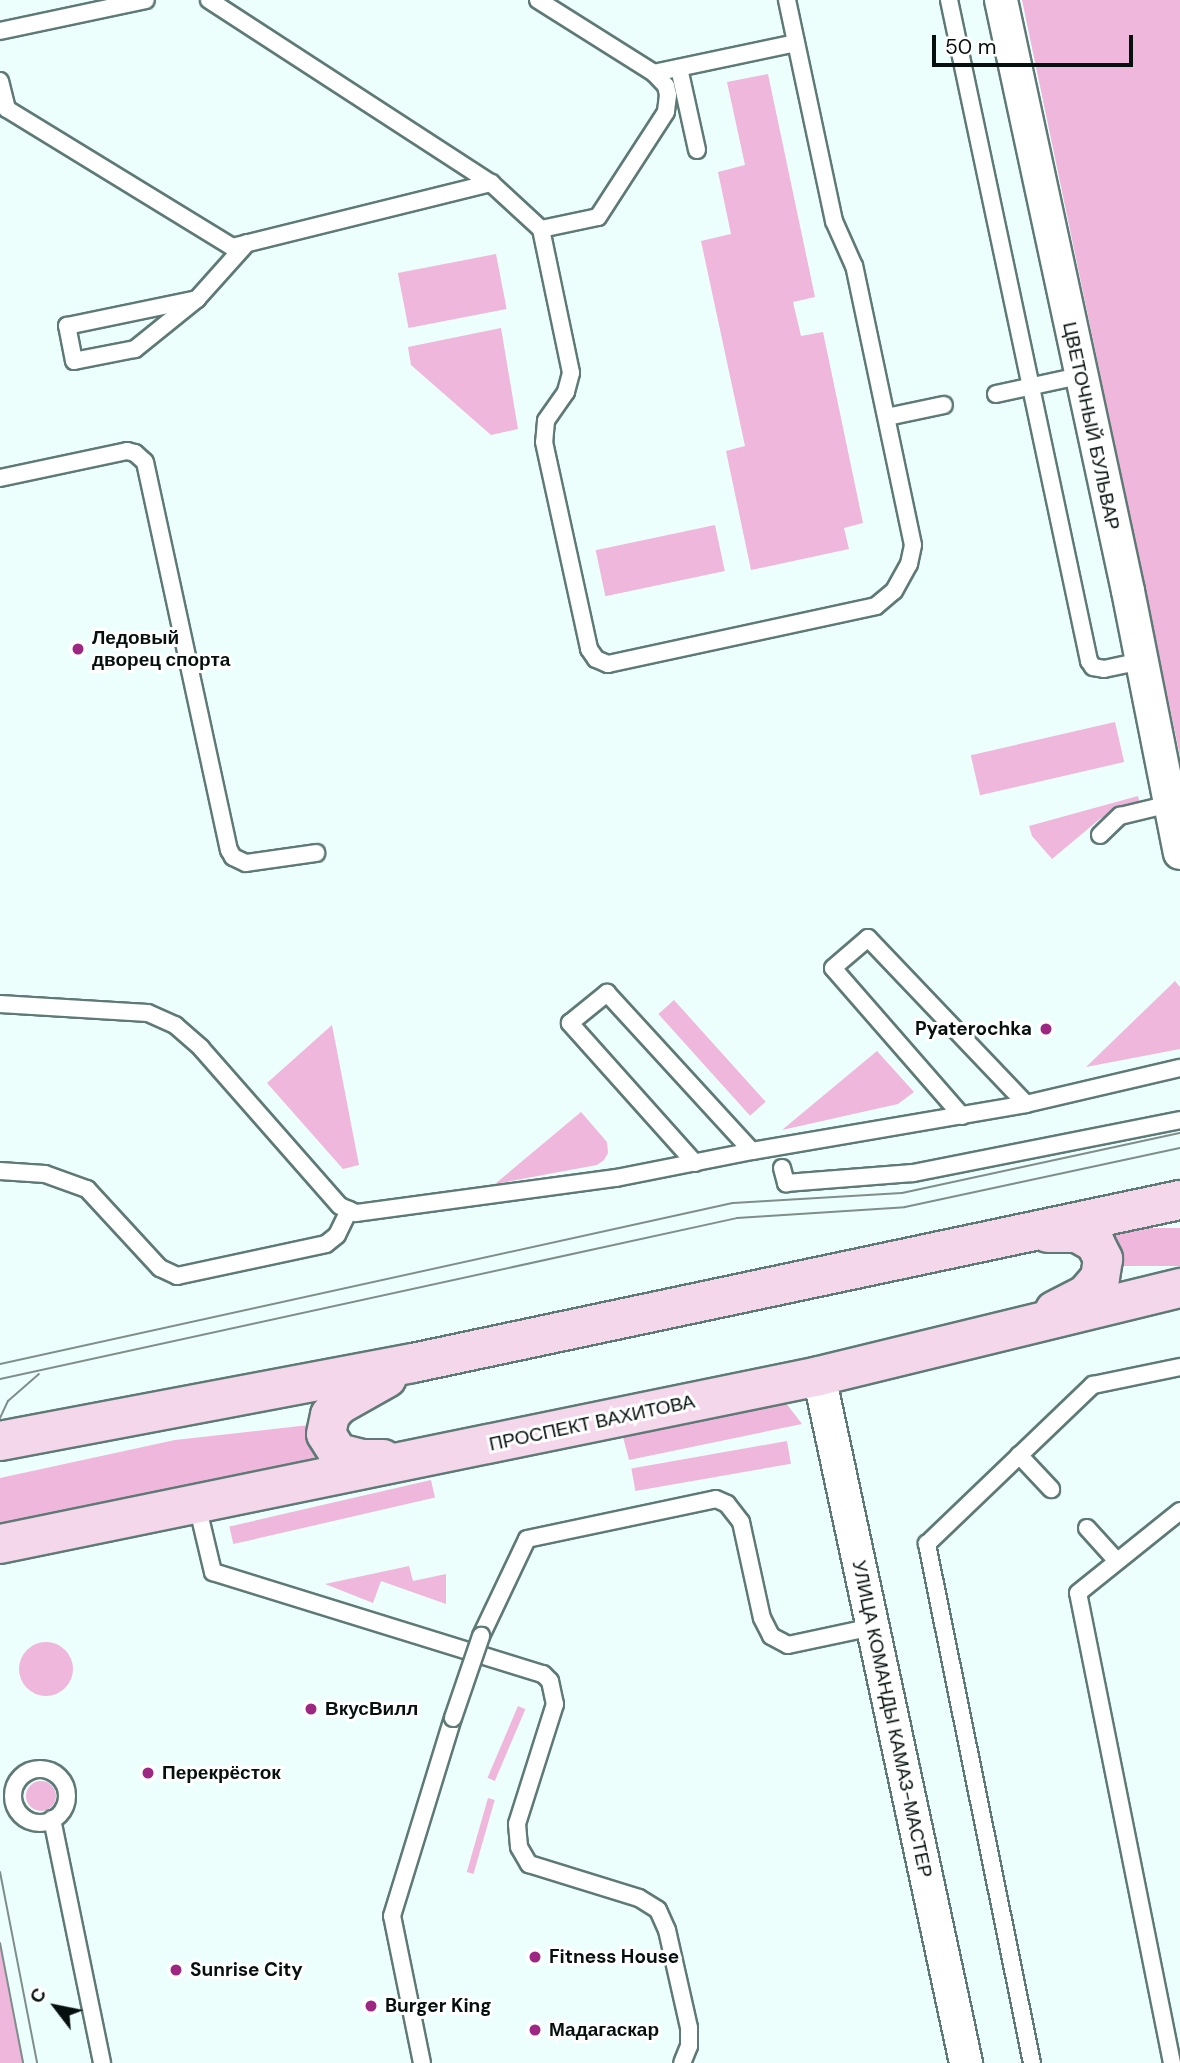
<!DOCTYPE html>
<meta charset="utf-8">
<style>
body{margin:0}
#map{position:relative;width:1180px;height:2063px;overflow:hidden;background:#edfffc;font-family:"DM Sans",sans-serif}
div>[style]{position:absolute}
.green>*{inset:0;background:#eeb7db;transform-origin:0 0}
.round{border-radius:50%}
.roads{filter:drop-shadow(2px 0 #5f7a76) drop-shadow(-2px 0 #5f7a76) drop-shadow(0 2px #5f7a76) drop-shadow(0 -2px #5f7a76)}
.lane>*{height:16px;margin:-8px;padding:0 8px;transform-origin:8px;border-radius:8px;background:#fff}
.lane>.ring{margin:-8px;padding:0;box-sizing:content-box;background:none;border:16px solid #fff;border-radius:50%}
.street>*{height:32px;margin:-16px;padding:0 16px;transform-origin:16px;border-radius:16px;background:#fff}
.secondary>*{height:38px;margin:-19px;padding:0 19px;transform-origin:19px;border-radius:19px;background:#f5d7ec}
.tram>*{height:2px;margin:-1px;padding:0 1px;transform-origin:1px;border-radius:1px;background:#7f8d8b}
.bridges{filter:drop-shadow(2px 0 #5f7a76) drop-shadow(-2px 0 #5f7a76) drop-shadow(0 2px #5f7a76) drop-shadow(0 -2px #5f7a76)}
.lane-bridge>*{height:16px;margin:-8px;padding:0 8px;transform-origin:8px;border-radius:8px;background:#fff}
.dots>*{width:19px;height:19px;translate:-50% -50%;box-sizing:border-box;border:4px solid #fff;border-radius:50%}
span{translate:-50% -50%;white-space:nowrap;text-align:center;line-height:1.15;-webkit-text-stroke:6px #fff;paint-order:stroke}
.street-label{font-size:19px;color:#06110f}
.poi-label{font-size:19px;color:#06110f;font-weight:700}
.left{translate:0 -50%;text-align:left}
.right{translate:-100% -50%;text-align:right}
.north{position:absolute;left:21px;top:1972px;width:70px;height:70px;-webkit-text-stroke:5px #fff;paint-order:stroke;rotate:302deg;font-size:19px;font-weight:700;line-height:28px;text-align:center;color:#06110f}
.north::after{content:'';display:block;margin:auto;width:24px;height:32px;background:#06110f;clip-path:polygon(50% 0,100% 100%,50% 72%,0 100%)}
.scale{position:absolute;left:932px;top:35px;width:201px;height:32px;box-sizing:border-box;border:4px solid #06110f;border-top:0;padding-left:9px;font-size:21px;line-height:24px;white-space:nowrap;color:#06110f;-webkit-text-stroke:5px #fff;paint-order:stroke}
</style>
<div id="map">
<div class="green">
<i style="clip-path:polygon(1022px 0,1180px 0,1180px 756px)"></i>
<i style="clip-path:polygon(768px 74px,815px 297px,793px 302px,801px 336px,823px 332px,863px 523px,844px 528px,849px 549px,751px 570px,726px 451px,745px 446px,701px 241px,731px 234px,718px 172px,745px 165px,727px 82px)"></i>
<i style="left:496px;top:254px;width:56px;height:100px;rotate:79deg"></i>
<i style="clip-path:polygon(501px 328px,518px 429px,491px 435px,411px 365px,408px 347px)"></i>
<i style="left:715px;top:525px;width:47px;height:122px;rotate:78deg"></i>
<i style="left:1115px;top:722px;width:41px;height:148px;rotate:77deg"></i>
<i style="clip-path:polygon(1138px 796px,1141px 807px,1101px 818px,1052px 859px,1032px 836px,1029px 826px)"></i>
<i style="clip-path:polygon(1175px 981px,1180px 987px,1180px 1049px,1086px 1067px)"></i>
<i style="left:674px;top:1000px;width:137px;height:21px;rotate:48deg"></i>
<i style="clip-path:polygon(332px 1025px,359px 1165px,343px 1169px,267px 1083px)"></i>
<i style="clip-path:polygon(877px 1051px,914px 1092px,898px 1104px,782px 1130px)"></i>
<i style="clip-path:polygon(581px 1112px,607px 1142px,608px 1153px,604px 1160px,597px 1165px,495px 1184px)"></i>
<i style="left:1180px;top:1228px;width:38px;height:72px;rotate:90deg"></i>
<i style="clip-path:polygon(769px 1399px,786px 1403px,802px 1424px,629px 1460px,622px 1433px)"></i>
<i style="clip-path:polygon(309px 1425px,309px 1445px,320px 1460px,0 1529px,0 1478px,175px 1440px)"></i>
<i style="left:787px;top:1441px;width:23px;height:158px;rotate:80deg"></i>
<i style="left:431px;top:1480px;width:18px;height:207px;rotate:77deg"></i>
<i style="clip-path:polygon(409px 1566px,413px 1581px,446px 1574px,446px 1604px,381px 1581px,373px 1603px,325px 1584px)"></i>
<i class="round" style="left:19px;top:1642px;width:54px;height:54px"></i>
<i style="left:518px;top:1706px;width:8px;height:78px;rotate:23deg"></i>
<i class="round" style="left:26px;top:1781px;width:30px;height:30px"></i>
<i style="left:488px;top:1798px;width:7px;height:77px;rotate:16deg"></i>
<i style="clip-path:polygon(0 1943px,24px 2063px,0 2063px)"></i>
</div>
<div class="roads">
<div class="lane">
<i style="left:209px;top:0;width:336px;rotate:33deg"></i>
<i style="left:491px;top:183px;width:68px;rotate:42.6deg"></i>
<i style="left:541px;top:229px;width:147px;rotate:78.2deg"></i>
<i style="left:571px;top:373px;width:20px;rotate:105deg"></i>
<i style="left:566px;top:392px;width:35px;rotate:125deg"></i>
<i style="left:546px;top:421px;width:21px;rotate:95deg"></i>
<i style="left:544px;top:442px;width:212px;rotate:77.7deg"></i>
<i style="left:589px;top:649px;width:12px;rotate:55deg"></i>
<i style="left:596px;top:659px;width:13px;rotate:23deg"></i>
<i style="left:608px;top:664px;width:274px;rotate:-12.2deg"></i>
<i style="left:876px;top:606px;width:23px;rotate:-40deg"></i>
<i style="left:894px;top:591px;width:31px;rotate:-61deg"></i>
<i style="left:909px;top:564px;width:19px;rotate:-78deg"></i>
<i style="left:913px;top:545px;width:285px;rotate:-101.9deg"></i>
<i style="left:854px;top:266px;width:49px;rotate:-114deg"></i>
<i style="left:834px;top:221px;width:226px;rotate:-102deg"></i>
<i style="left:538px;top:0;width:137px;rotate:32.2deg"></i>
<i style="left:654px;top:73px;width:18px;rotate:47deg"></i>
<i style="left:666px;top:86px;width:9px;rotate:77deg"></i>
<i style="left:668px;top:95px;width:17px;rotate:97deg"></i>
<i style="left:666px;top:112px;width:125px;rotate:122.9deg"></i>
<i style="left:598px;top:217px;width:58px;rotate:168.1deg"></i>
<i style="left:949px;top:0;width:676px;rotate:78.04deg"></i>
<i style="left:1089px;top:661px;width:7px;rotate:56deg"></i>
<i style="left:1093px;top:667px;width:11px;rotate:10deg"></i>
<i style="left:1104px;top:669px;width:39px;rotate:-12deg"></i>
<i style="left:0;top:31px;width:149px;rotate:-12deg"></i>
<i style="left:679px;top:68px;width:84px;rotate:77.6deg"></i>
<i style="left:654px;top:73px;width:145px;rotate:-11.9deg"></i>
<i style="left:0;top:81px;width:29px;rotate:76deg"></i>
<i style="left:7px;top:109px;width:264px;rotate:31.5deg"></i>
<i style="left:232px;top:247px;width:267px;rotate:-13.9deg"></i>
<i style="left:197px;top:299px;width:80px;rotate:141.1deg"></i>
<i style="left:135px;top:349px;width:62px;rotate:168.9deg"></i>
<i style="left:74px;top:361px;width:36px;rotate:-101deg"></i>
<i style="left:67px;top:326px;width:133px;rotate:-11.7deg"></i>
<i style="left:197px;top:299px;width:75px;rotate:-48.2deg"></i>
<i style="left:996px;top:394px;width:85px;rotate:-12.2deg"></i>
<i style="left:887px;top:417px;width:58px;rotate:-11.9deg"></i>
<i style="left:0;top:478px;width:130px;rotate:-12deg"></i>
<i style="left:127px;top:451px;width:8px;rotate:14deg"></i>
<i style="left:135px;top:453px;width:13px;rotate:42deg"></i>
<i style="left:145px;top:462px;width:397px;rotate:77.8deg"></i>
<i style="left:229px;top:850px;width:8px;rotate:60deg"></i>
<i style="left:233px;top:857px;width:14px;rotate:25deg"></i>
<i style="left:246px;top:863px;width:71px;rotate:-8.1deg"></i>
<i style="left:1100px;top:835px;width:28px;rotate:-44deg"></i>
<i style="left:1120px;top:816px;width:51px;rotate:-13.5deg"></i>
<i style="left:0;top:1004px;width:148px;rotate:3.5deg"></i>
<i style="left:148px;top:1013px;width:30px;rotate:24deg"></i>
<i style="left:175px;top:1025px;width:35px;rotate:41deg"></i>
<i style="left:201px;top:1048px;width:210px;rotate:48.7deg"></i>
<i style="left:340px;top:1206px;width:17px;rotate:24deg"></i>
<i style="left:356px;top:1213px;width:262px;rotate:-7.7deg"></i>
<i style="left:616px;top:1178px;width:139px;rotate:-11.2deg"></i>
<i style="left:752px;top:1151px;width:278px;rotate:-9.7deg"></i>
<i style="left:1026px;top:1104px;width:158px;rotate:-13.2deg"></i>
<i style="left:962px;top:1116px;width:196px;rotate:-131.1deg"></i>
<i style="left:833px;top:968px;width:46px;rotate:-40.6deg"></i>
<i style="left:868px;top:938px;width:229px;rotate:46.4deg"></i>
<i style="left:695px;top:1163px;width:188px;rotate:-131.8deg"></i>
<i style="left:570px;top:1023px;width:48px;rotate:-39deg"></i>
<i style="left:607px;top:993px;width:214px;rotate:47.5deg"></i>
<i style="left:782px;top:1168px;width:16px;rotate:75deg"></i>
<i style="left:786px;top:1183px;width:127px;rotate:-4.5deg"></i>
<i style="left:913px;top:1173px;width:272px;rotate:-11.2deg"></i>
<i style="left:0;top:1171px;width:45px;rotate:3.8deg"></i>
<i style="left:45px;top:1174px;width:45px;rotate:19.7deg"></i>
<i style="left:87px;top:1189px;width:108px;rotate:47.3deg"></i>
<i style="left:160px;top:1268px;width:19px;rotate:25deg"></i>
<i style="left:177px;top:1276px;width:152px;rotate:-12.1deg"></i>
<i style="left:326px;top:1244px;width:14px;rotate:-39deg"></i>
<i style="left:337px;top:1235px;width:28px;rotate:-64deg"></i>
<i style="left:1019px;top:1455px;width:47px;rotate:46.7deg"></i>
<i style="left:197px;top:1505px;width:69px;rotate:76.6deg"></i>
<i style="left:213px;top:1572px;width:345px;rotate:17.2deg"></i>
<i style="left:543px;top:1674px;width:10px;rotate:45deg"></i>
<i style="left:550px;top:1681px;width:24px;rotate:78deg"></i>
<i style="left:555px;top:1704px;width:126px;rotate:107.6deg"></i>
<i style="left:517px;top:1824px;width:23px;rotate:85deg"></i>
<i style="left:519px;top:1847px;width:20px;rotate:60deg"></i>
<i style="left:529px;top:1864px;width:115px;rotate:17.2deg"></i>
<i style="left:639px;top:1898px;width:22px;rotate:32deg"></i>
<i style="left:658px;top:1910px;width:22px;rotate:66deg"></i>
<i style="left:667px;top:1930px;width:100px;rotate:77.3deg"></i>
<i style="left:689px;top:2028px;width:18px;rotate:90deg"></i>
<i style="left:689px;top:2046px;width:18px;rotate:112deg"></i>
<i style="left:1087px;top:1528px;width:43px;rotate:47.8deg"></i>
<i style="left:481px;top:1636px;width:107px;rotate:-64.6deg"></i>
<i style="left:527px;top:1539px;width:193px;rotate:-11.9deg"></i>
<i style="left:716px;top:1499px;width:12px;rotate:24deg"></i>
<i style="left:727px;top:1504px;width:23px;rotate:52deg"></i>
<i style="left:741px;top:1522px;width:98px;rotate:77.7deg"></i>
<i style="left:762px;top:1618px;width:20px;rotate:63deg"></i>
<i style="left:771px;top:1636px;width:19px;rotate:28deg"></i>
<i style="left:788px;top:1645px;width:87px;rotate:-12deg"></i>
<i class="ring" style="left:13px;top:1769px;width:38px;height:38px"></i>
<i style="left:52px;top:1819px;width:249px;rotate:78.4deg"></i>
<i style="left:422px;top:2063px;width:150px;rotate:-101.5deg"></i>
<i style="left:392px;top:1916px;width:207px;rotate:-72.9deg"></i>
<i style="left:1032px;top:2063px;width:530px;rotate:-101.44deg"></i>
<i style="left:927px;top:1544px;width:230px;rotate:-43.8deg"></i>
<i style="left:1093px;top:1385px;width:89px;rotate:-11.7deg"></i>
<i style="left:1172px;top:2063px;width:479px;rotate:-101.3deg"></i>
<i style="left:1078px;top:1593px;width:131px;rotate:-38.8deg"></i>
</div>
<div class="street">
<i style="left:1001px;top:0;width:604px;rotate:77.87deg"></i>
<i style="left:1128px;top:591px;width:267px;rotate:78.8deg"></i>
<i style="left:819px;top:1376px;width:703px;rotate:77.92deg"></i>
</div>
<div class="secondary">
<i style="left:1048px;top:1233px;width:29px"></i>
<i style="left:1077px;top:1233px;width:21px;rotate:29deg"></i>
<i style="left:1095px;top:1243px;width:18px;rotate:63deg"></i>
<i style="left:1103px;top:1259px;width:19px;rotate:99deg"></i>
<i style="left:1100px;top:1278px;width:23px;rotate:131deg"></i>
<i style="left:1085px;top:1295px;width:34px;rotate:153deg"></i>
<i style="left:0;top:1441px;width:420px;rotate:-10.7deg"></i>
<i style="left:413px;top:1363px;width:784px;rotate:-12deg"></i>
<i style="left:383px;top:1459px;width:21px;rotate:180deg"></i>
<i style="left:362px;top:1459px;width:25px;rotate:-166deg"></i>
<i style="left:338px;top:1453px;width:22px;rotate:-122deg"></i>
<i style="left:326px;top:1434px;width:19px;rotate:-78deg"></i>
<i style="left:330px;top:1415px;width:13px;rotate:-48deg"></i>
<i style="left:339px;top:1405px;width:55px;rotate:-29.4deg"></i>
<i style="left:0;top:1544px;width:836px;rotate:-11.59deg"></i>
<i style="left:819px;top:1376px;width:372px;rotate:-13.7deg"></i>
</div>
</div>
<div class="tram">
<i style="left:0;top:1364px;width:750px;rotate:-12.39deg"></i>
<i style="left:733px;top:1203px;width:169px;rotate:-3.4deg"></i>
<i style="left:902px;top:1193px;width:284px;rotate:-12.2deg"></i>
<i style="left:0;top:1379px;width:754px;rotate:-12.32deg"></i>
<i style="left:737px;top:1218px;width:168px;rotate:-3.7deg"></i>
<i style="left:905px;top:1207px;width:281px;rotate:-12.1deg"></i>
<i style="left:0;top:1418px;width:19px;rotate:-65deg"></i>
<i style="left:8px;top:1401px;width:41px;rotate:-41.1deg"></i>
<i style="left:0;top:1872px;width:195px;rotate:79deg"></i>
<i style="left:0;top:1943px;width:122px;rotate:79.1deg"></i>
</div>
<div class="bridges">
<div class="lane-bridge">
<i style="left:453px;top:1718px;width:87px;rotate:-71.1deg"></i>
</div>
</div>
<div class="dots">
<i style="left:78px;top:649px;background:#9e2781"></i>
<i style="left:1046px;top:1029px;background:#9e2781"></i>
<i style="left:311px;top:1709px;background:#9e2781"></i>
<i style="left:148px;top:1773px;background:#9e2781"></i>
<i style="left:535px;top:1957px;background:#9e2781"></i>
<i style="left:176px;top:1970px;background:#9e2781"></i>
<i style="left:371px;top:2006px;background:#9e2781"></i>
<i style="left:535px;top:2030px;background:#9e2781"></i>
</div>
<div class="street-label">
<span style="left:1091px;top:426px;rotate:78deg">ЦВЕТОЧНЫЙ БУЛЬВАР</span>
<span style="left:592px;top:1423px;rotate:-12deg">ПРОСПЕКТ ВАХИТОВА</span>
<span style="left:892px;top:1719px;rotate:78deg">УЛИЦА КОМАНДЫ КАМАЗ-МАСТЕР</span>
</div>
<div class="poi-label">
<span class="left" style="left:92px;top:649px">Ледовый<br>дворец спорта</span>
<span class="right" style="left:1032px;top:1029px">Pyaterochka</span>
<span class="left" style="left:325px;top:1709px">ВкусВилл</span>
<span class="left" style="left:162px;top:1773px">Перекрёсток</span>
<span class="left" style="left:549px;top:1957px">Fitness House</span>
<span class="left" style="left:190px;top:1970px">Sunrise City</span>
<span class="left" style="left:385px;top:2006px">Burger King</span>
<span class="left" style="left:549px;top:2030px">Мадагаскар</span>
</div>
<div class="north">С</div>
<div class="scale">50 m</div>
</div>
